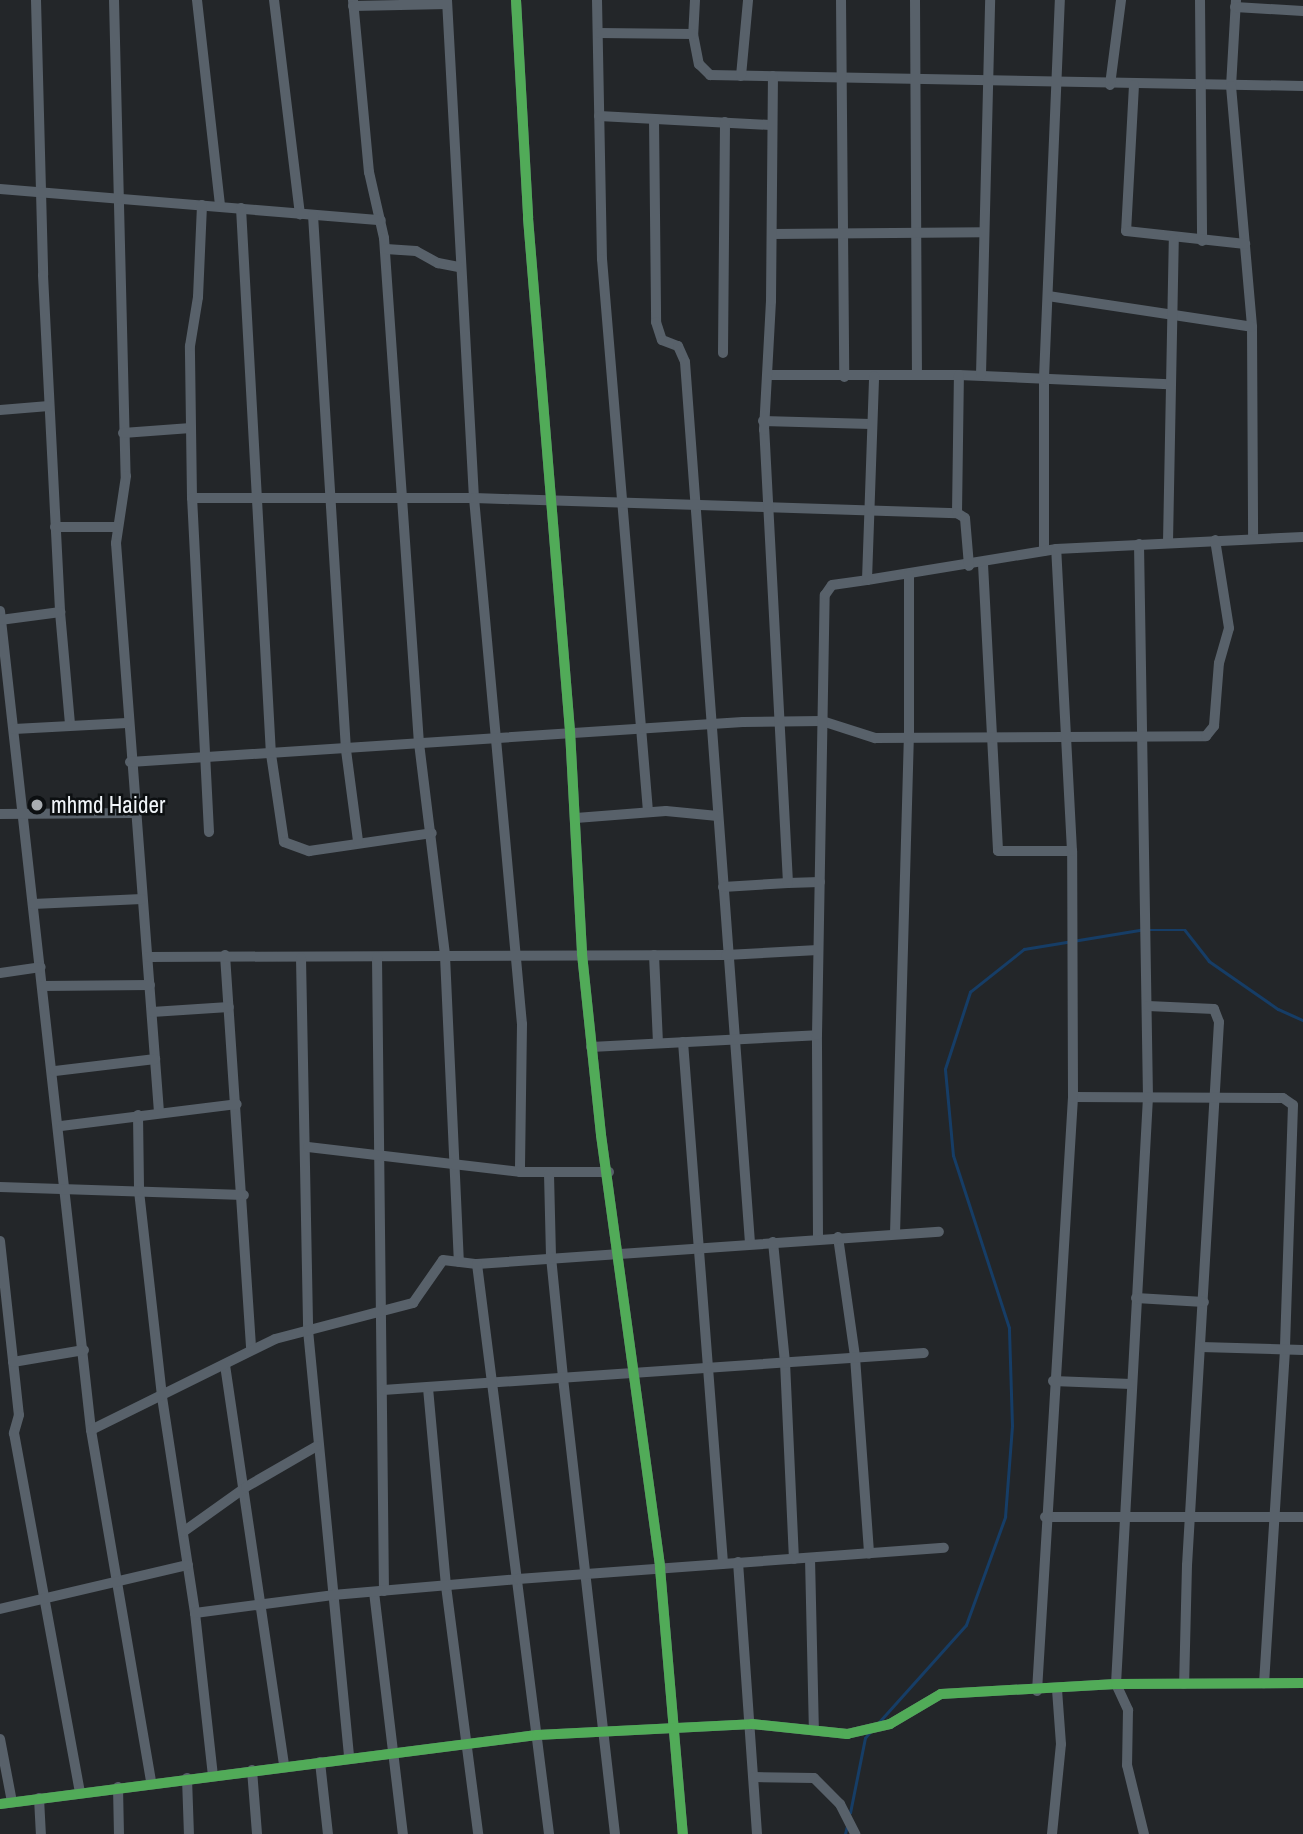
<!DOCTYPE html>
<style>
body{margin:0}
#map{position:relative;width:1303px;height:1834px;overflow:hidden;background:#232629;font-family:"Archivo Narrow",sans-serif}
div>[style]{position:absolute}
.stream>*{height:2.5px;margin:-1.25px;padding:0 1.25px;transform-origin:1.25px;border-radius:1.25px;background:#163d66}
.street>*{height:10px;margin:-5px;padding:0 5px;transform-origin:5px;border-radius:5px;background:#58616a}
.cycleway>*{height:10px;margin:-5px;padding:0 5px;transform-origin:5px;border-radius:5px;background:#51ab58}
.dots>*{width:19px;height:19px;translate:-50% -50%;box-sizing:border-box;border:4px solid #0c0f11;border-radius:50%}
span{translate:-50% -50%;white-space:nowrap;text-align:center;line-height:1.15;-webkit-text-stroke:5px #0c0f11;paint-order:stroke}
.poi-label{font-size:23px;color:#f0f4f8}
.left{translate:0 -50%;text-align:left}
</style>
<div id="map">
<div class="stream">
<i style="left:879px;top:1722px;width:130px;rotate:-48.1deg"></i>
<i style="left:966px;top:1625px;width:115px;rotate:-70.1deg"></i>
<i style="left:1005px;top:1517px;width:91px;rotate:-85.6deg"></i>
<i style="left:1012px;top:1426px;width:98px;rotate:-91.8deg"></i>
<i style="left:1009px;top:1328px;width:181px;rotate:-108deg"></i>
<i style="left:953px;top:1156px;width:87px;rotate:-95.3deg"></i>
<i style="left:945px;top:1069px;width:81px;rotate:-72deg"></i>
<i style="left:970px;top:992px;width:69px;rotate:-38.5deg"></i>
<i style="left:1024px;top:949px;width:118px;rotate:-9.3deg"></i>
<i style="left:1140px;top:930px;width:45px"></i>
<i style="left:1185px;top:930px;width:39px;rotate:52deg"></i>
<i style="left:1209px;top:961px;width:84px;rotate:34.8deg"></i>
<i style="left:1278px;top:1009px;width:27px;rotate:24deg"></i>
<i style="left:850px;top:1813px;width:76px;rotate:-78.7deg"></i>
<i style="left:865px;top:1738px;width:8px;rotate:-50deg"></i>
<i style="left:845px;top:1834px;width:8px;rotate:-76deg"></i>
</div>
<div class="street">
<i style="left:36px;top:0;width:275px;rotate:88.5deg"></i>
<i style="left:43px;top:275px;width:337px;rotate:87.1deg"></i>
<i style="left:60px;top:612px;width:113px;rotate:84.9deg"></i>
<i style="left:114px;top:0;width:476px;rotate:88.6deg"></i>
<i style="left:126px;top:476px;width:68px;rotate:98.5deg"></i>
<i style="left:116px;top:543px;width:571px;rotate:85.68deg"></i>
<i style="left:197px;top:0;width:207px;rotate:83.6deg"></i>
<i style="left:274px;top:0;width:216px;rotate:83.1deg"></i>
<i style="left:353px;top:0;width:173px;rotate:84.7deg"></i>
<i style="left:369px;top:172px;width:68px;rotate:77.2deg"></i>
<i style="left:384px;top:238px;width:506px;rotate:86.04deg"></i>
<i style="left:419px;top:743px;width:215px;rotate:83deg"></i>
<i style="left:445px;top:956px;width:306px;rotate:87.4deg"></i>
<i style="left:447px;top:0;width:499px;rotate:86.9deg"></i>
<i style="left:474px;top:498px;width:528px;rotate:84.79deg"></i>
<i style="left:522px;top:1024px;width:148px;rotate:90.8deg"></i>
<i style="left:516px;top:0;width:218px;rotate:86.8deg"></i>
<i style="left:528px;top:218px;width:515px;rotate:85.32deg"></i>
<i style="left:570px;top:731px;width:223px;rotate:86.9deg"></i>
<i style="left:582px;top:954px;width:182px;rotate:84deg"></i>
<i style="left:601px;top:1135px;width:437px;rotate:82.2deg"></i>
<i style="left:660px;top:1568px;width:267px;rotate:85.1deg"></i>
<i style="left:597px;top:0;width:259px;rotate:88.9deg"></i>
<i style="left:602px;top:259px;width:554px;rotate:85.24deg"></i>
<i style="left:695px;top:0;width:34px;rotate:93deg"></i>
<i style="left:693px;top:34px;width:31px;rotate:79deg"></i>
<i style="left:699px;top:64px;width:16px;rotate:45deg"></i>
<i style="left:710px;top:75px;width:593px;rotate:1.06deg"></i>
<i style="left:841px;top:0;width:377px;rotate:89.5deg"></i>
<i style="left:915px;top:0;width:374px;rotate:89.7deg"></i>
<i style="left:1200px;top:0;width:241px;rotate:89.5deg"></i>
<i style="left:1236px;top:0;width:86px;rotate:93.3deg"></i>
<i style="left:1231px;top:86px;width:242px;rotate:85deg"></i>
<i style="left:1252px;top:327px;width:211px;rotate:89.7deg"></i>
<i style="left:353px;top:6px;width:94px;rotate:-1.2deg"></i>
<i style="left:1235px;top:7px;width:68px;rotate:3.4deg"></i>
<i style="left:599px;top:33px;width:94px;rotate:0.6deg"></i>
<i style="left:741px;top:76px;width:76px;rotate:-84.7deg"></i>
<i style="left:1110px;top:85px;width:86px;rotate:-82.6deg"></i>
<i style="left:1134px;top:85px;width:146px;rotate:93.1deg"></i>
<i style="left:1126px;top:231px;width:120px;rotate:6.2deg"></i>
<i style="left:599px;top:116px;width:172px;rotate:3deg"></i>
<i style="left:654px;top:119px;width:203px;rotate:89.4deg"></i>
<i style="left:656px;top:322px;width:19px;rotate:72deg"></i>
<i style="left:662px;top:340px;width:17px;rotate:21deg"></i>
<i style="left:678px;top:346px;width:17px;rotate:66deg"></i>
<i style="left:685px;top:362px;width:883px;rotate:85.78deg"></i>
<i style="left:0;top:189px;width:382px;rotate:4.7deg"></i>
<i style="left:241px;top:208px;width:547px;rotate:86.86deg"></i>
<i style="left:271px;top:754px;width:89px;rotate:81.6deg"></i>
<i style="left:284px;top:842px;width:27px;rotate:20deg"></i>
<i style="left:309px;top:851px;width:124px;rotate:-8.3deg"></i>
<i style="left:313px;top:215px;width:536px;rotate:86.47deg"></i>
<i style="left:346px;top:750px;width:92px;rotate:82.5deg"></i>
<i style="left:772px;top:234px;width:212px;rotate:-0.5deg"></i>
<i style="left:386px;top:249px;width:30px;rotate:4deg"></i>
<i style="left:416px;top:251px;width:25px;rotate:29deg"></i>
<i style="left:438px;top:263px;width:21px;rotate:11deg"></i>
<i style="left:1048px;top:296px;width:206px;rotate:8.6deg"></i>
<i style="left:723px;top:353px;width:231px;rotate:-89.5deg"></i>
<i style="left:768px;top:375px;width:191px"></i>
<i style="left:959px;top:375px;width:210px;rotate:2.5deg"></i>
<i style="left:981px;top:375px;width:375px;rotate:-88.6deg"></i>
<i style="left:0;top:410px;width:49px;rotate:-4.7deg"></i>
<i style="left:763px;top:421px;width:108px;rotate:1.6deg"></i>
<i style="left:123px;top:433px;width:68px;rotate:-4.2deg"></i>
<i style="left:192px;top:498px;width:152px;rotate:-90.8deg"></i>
<i style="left:190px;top:346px;width:50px;rotate:-80.7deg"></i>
<i style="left:198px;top:297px;width:92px;rotate:-87.5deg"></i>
<i style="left:957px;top:513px;width:138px;rotate:-89.2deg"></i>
<i style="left:55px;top:527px;width:62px"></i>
<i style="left:1168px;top:542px;width:303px;rotate:-88.9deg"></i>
<i style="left:1139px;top:544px;width:553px;rotate:89.07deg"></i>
<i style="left:1148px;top:1097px;width:588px;rotate:93.12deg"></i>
<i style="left:1116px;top:1684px;width:29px;rotate:65deg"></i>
<i style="left:1128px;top:1710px;width:55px;rotate:91deg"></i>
<i style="left:1127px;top:1765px;width:71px;rotate:76.2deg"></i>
<i style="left:1044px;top:551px;width:173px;rotate:-90deg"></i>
<i style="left:1044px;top:378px;width:378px;rotate:-87.6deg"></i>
<i style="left:983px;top:564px;width:287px;rotate:87deg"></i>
<i style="left:998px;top:851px;width:74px"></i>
<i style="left:867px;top:580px;width:192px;rotate:-9.3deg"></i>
<i style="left:1056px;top:549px;width:247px;rotate:-2.8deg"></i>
<i style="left:0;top:611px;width:824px;rotate:83.66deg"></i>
<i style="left:91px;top:1430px;width:357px;rotate:80.3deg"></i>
<i style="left:0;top:620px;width:61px;rotate:-7.6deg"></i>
<i style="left:14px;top:729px;width:113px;rotate:-3deg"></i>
<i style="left:130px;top:762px;width:614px;rotate:-3.73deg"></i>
<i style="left:743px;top:722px;width:79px;rotate:-0.7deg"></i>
<i style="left:822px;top:721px;width:56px;rotate:17.8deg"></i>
<i style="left:875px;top:738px;width:331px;rotate:-0.3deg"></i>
<i style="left:1206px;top:736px;width:13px;rotate:-51deg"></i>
<i style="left:1214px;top:726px;width:63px;rotate:-85.5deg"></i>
<i style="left:1219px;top:663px;width:36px;rotate:-74deg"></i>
<i style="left:1229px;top:628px;width:89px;rotate:-99deg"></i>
<i style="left:0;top:814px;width:133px;rotate:-0.4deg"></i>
<i style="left:576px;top:818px;width:90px;rotate:-4.4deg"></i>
<i style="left:666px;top:811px;width:52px;rotate:5.5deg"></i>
<i style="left:209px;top:832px;width:334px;rotate:-92.9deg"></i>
<i style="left:192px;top:498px;width:282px"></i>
<i style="left:474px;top:498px;width:483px;rotate:1.8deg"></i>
<i style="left:957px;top:513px;width:9px;rotate:32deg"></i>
<i style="left:965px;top:518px;width:48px;rotate:85.2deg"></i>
<i style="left:788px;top:883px;width:32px;rotate:-2deg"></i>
<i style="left:723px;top:887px;width:65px;rotate:-3.5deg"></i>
<i style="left:788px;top:883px;width:454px;rotate:-93deg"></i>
<i style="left:764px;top:430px;width:129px;rotate:-86.9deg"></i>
<i style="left:771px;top:301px;width:225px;rotate:-89.5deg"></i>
<i style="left:33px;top:904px;width:109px;rotate:-2.6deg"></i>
<i style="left:225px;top:955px;width:395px;rotate:86.2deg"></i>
<i style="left:654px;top:955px;width:88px;rotate:87.4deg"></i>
<i style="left:148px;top:957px;width:578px;rotate:-0.2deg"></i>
<i style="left:726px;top:955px;width:92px;rotate:-3.1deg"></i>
<i style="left:377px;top:957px;width:634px;rotate:89.37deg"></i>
<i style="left:301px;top:958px;width:372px;rotate:88.9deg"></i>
<i style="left:308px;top:1330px;width:430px;rotate:84.5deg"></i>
<i style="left:0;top:973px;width:41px;rotate:-8.3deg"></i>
<i style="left:42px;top:986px;width:108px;rotate:-0.5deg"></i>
<i style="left:1148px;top:1006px;width:66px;rotate:2.6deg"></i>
<i style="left:1214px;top:1009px;width:14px;rotate:69deg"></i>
<i style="left:1219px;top:1022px;width:544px;rotate:93.37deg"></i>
<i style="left:1187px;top:1565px;width:119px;rotate:91.4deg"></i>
<i style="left:152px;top:1012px;width:77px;rotate:-3.7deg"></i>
<i style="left:683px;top:1042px;width:523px;rotate:85.61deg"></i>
<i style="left:591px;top:1047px;width:226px;rotate:-3deg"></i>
<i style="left:55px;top:1071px;width:101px;rotate:-6.8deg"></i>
<i style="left:1073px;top:1097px;width:210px;rotate:0.3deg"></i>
<i style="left:1283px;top:1098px;width:12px;rotate:35deg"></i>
<i style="left:1293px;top:1105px;width:245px;rotate:91.9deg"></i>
<i style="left:1285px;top:1350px;width:334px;rotate:93.6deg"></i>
<i style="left:138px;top:1115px;width:76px;rotate:89.2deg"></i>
<i style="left:139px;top:1191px;width:207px;rotate:83.6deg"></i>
<i style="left:162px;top:1397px;width:219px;rotate:81.3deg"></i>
<i style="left:195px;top:1613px;width:163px;rotate:83.7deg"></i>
<i style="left:61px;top:1126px;width:177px;rotate:-7.1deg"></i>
<i style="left:308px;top:1147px;width:213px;rotate:6.7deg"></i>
<i style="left:520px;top:1172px;width:89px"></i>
<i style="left:549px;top:1174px;width:83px;rotate:88.6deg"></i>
<i style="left:551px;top:1257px;width:122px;rotate:84.3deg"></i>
<i style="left:563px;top:1378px;width:459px;rotate:83.5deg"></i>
<i style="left:0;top:1187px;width:244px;rotate:1.9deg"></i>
<i style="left:895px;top:1234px;width:496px;rotate:-88.4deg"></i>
<i style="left:909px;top:738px;width:164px;rotate:-90deg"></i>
<i style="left:838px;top:1237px;width:121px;rotate:81.9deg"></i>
<i style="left:855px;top:1357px;width:197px;rotate:85.9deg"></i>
<i style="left:818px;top:1238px;width:203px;rotate:-90.3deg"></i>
<i style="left:817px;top:1035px;width:440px;rotate:-89deg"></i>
<i style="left:825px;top:595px;width:12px;rotate:-55deg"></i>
<i style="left:832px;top:585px;width:35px;rotate:-8deg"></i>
<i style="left:867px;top:580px;width:204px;rotate:-88deg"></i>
<i style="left:0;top:1241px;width:175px;rotate:83.8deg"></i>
<i style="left:19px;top:1415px;width:19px;rotate:106deg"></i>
<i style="left:14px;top:1433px;width:365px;rotate:79.6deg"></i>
<i style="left:773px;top:1242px;width:121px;rotate:84.3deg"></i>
<i style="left:785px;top:1362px;width:197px;rotate:87.4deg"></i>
<i style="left:477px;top:1264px;width:463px;rotate:-4deg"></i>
<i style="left:1136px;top:1298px;width:68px;rotate:3.4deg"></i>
<i style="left:1201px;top:1347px;width:102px;rotate:1.7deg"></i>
<i style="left:13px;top:1362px;width:72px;rotate:-9.6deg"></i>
<i style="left:225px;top:1365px;width:405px;rotate:81.6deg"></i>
<i style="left:1053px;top:1381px;width:78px;rotate:2.2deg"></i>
<i style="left:428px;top:1388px;width:199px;rotate:84.8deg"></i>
<i style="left:446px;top:1586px;width:250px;rotate:82.6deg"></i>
<i style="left:383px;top:1390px;width:542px;rotate:-3.91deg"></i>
<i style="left:91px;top:1430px;width:205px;rotate:-26.3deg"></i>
<i style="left:275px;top:1339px;width:143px;rotate:-14.6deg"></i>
<i style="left:413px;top:1303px;width:52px;rotate:-55.1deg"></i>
<i style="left:443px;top:1260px;width:34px;rotate:7deg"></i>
<i style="left:477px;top:1264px;width:575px;rotate:82.8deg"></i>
<i style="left:1045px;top:1517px;width:258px"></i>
<i style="left:183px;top:1532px;width:77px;rotate:-35.5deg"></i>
<i style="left:246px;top:1487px;width:82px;rotate:-30deg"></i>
<i style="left:810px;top:1558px;width:172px;rotate:88.7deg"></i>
<i style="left:738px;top:1562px;width:273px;rotate:86deg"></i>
<i style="left:374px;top:1592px;width:244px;rotate:83.2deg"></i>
<i style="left:0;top:1609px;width:193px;rotate:-13.2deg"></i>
<i style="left:195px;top:1613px;width:139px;rotate:-7.4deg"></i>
<i style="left:333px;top:1595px;width:186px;rotate:-4.9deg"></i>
<i style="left:518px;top:1579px;width:427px;rotate:-4.2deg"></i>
<i style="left:1037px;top:1691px;width:595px;rotate:-86.53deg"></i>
<i style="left:1073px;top:1097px;width:246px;rotate:-90.2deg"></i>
<i style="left:1072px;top:851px;width:302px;rotate:-93deg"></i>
<i style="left:0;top:1739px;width:64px;rotate:79.2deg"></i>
<i style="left:320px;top:1762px;width:72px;rotate:83.7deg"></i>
<i style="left:252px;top:1770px;width:64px;rotate:85.5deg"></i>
<i style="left:754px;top:1777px;width:60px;rotate:1deg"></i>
<i style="left:814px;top:1778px;width:37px;rotate:45deg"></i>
<i style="left:840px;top:1804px;width:34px;rotate:63deg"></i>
<i style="left:187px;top:1778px;width:56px;rotate:88deg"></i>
<i style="left:118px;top:1787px;width:47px;rotate:88.8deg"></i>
<i style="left:39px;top:1798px;width:36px;rotate:87deg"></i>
<i style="left:0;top:1804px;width:541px;rotate:-7.32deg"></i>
<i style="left:537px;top:1735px;width:215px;rotate:-2.9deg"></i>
<i style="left:752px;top:1724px;width:96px;rotate:6deg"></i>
<i style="left:847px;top:1734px;width:44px;rotate:-13.1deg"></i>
<i style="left:890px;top:1724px;width:59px;rotate:-30.5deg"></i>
<i style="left:941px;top:1694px;width:175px;rotate:-3.3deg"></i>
<i style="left:1116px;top:1684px;width:187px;rotate:-0.3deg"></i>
<i style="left:1052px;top:1834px;width:90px;rotate:-84.3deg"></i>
<i style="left:1061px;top:1744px;width:55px;rotate:-94.2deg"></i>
</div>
<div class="cycleway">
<i style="left:516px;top:0;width:218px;rotate:86.8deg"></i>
<i style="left:528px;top:218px;width:515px;rotate:85.32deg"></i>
<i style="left:570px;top:731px;width:223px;rotate:86.9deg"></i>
<i style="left:582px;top:954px;width:182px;rotate:84deg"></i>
<i style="left:601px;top:1135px;width:437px;rotate:82.2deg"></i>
<i style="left:660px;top:1568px;width:267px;rotate:85.1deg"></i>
<i style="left:0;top:1804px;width:541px;rotate:-7.32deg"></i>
<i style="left:537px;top:1735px;width:215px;rotate:-2.9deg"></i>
<i style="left:752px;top:1724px;width:96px;rotate:6deg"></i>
<i style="left:847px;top:1734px;width:44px;rotate:-13.1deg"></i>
<i style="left:890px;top:1724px;width:59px;rotate:-30.5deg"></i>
<i style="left:941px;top:1694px;width:175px;rotate:-3.3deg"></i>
<i style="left:1116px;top:1684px;width:187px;rotate:-0.3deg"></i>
</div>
<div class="dots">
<i style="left:37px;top:805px;background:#a8acb0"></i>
</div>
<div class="poi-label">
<span class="left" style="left:51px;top:805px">mhmd Haider</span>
</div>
</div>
